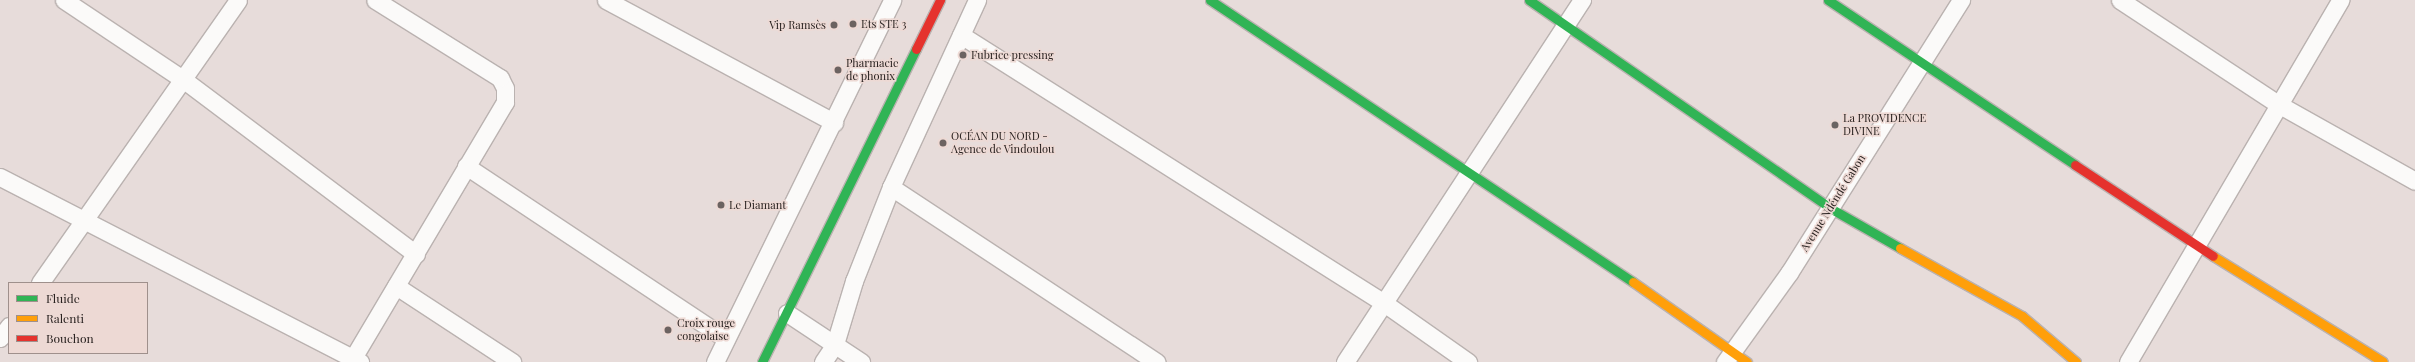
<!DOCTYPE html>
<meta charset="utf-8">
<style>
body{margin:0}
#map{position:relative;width:2415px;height:362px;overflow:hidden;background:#e7dcda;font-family:"Playfair Display",serif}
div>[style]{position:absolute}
.roads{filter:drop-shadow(1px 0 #bab2b0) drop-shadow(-1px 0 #bab2b0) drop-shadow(0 1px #bab2b0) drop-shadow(0 -1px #bab2b0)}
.street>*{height:17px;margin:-8.5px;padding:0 8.5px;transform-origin:8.5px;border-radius:8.5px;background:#fbfaf9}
.fast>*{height:9px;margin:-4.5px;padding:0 4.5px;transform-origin:4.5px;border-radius:4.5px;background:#30b455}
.slow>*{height:9px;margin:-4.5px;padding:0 4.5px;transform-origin:4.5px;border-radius:4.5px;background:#ff9f0a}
.jam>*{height:9px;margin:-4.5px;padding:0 4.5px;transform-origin:4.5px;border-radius:4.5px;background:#e5322d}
.dots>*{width:11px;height:11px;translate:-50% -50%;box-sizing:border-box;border:2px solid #edd9d4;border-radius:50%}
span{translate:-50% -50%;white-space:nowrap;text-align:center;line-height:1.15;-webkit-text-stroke:3px #edd9d4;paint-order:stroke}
.poi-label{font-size:11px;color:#292220}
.left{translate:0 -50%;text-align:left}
.right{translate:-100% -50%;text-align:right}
.street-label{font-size:11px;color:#292220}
.legend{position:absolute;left:8px;top:282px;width:140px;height:72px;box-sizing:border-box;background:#edd9d4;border:1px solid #9f908c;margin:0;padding:5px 7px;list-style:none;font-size:12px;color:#292220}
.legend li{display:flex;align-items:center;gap:8px;height:20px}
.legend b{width:20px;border:1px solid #9f908c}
</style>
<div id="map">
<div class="roads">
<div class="street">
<i style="left:64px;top:0;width:144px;rotate:33.7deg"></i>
<i style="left:184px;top:80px;width:290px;rotate:36.9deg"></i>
<i style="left:606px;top:0;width:259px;rotate:28.2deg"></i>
<i style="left:2120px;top:0;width:189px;rotate:33.4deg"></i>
<i style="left:2278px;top:104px;width:157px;rotate:29.3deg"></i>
<i style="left:961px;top:35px;width:501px;rotate:32.36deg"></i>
<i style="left:1384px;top:303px;width:103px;rotate:35.1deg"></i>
<i style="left:466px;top:166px;width:312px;rotate:33.6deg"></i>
<i style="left:0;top:177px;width:405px;rotate:27.2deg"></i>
<i style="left:891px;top:187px;width:318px;rotate:33.4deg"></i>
<i style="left:40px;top:283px;width:345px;rotate:-55deg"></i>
<i style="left:396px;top:286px;width:139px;rotate:33.2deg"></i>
<i style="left:787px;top:313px;width:89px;rotate:33.5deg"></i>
<i style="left:0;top:338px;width:15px;rotate:-53deg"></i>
<i style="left:353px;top:358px;width:298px;rotate:-59.3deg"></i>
<i style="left:505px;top:102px;width:14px;rotate:-90deg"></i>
<i style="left:505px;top:88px;width:11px;rotate:-117deg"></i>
<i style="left:500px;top:78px;width:147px;rotate:-148deg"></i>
<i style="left:715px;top:362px;width:403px;rotate:-63.9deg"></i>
<i style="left:823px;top:362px;width:22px;rotate:-56deg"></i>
<i style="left:835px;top:344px;width:66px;rotate:-73.2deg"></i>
<i style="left:854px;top:281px;width:101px;rotate:-68.5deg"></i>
<i style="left:891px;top:187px;width:206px;rotate:-65.3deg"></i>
<i style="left:1345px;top:362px;width:433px;rotate:-56.8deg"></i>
<i style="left:1725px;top:362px;width:110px;rotate:-54.3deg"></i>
<i style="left:1789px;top:273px;width:323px;rotate:-57.8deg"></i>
<i style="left:2128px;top:362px;width:420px;rotate:-59.6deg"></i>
</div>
<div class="fast">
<i style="left:1210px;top:0;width:508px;rotate:33.69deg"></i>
<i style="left:1529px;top:0;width:366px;rotate:34.6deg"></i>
<i style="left:1830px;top:208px;width:81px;rotate:29.7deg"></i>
<i style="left:1828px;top:0;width:297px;rotate:33.7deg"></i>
<i style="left:762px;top:362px;width:349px;rotate:-63.8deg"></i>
</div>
<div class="slow">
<i style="left:1900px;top:248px;width:140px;rotate:29.1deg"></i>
<i style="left:2022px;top:316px;width:71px;rotate:40.4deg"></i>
<i style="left:2213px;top:256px;width:200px;rotate:31.9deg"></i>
<i style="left:1633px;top:282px;width:139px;rotate:35.1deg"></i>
</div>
<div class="jam">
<i style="left:916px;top:49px;width:55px;rotate:-63.9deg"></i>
<i style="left:2075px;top:165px;width:165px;rotate:33.4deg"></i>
</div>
</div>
<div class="dots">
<i style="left:853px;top:24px;background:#6c6361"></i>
<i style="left:834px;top:25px;background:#6c6361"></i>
<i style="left:963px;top:55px;background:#6c6361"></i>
<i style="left:838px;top:70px;background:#6c6361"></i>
<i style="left:1835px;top:125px;background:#6c6361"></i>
<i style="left:943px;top:143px;background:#6c6361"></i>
<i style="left:721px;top:205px;background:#6c6361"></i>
<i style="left:668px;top:330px;background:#6c6361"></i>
</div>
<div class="poi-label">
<span class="left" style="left:861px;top:24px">Ets STE 3</span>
<span class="right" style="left:826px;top:25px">Vip Ramsès</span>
<span class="left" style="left:971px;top:55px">Fubrice pressing</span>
<span class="left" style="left:846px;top:70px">Pharmacie<br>de phonix</span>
<span class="left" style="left:1843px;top:125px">La PROVIDENCE<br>DIVINE</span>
<span class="left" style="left:951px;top:143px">OCÉAN DU NORD -<br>Agence de Vindoulou</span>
<span class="left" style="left:729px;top:205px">Le Diamant</span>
<span class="left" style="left:677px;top:330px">Croix rouge<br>congolaise</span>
</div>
<div class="street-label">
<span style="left:1833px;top:203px;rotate:-58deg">Avenue Ndéndé Gabon</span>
</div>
<ul class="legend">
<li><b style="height:5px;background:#30b455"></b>Fluide</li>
<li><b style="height:5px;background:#ff9f0a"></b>Ralenti</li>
<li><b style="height:5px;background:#e5322d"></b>Bouchon</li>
</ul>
</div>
